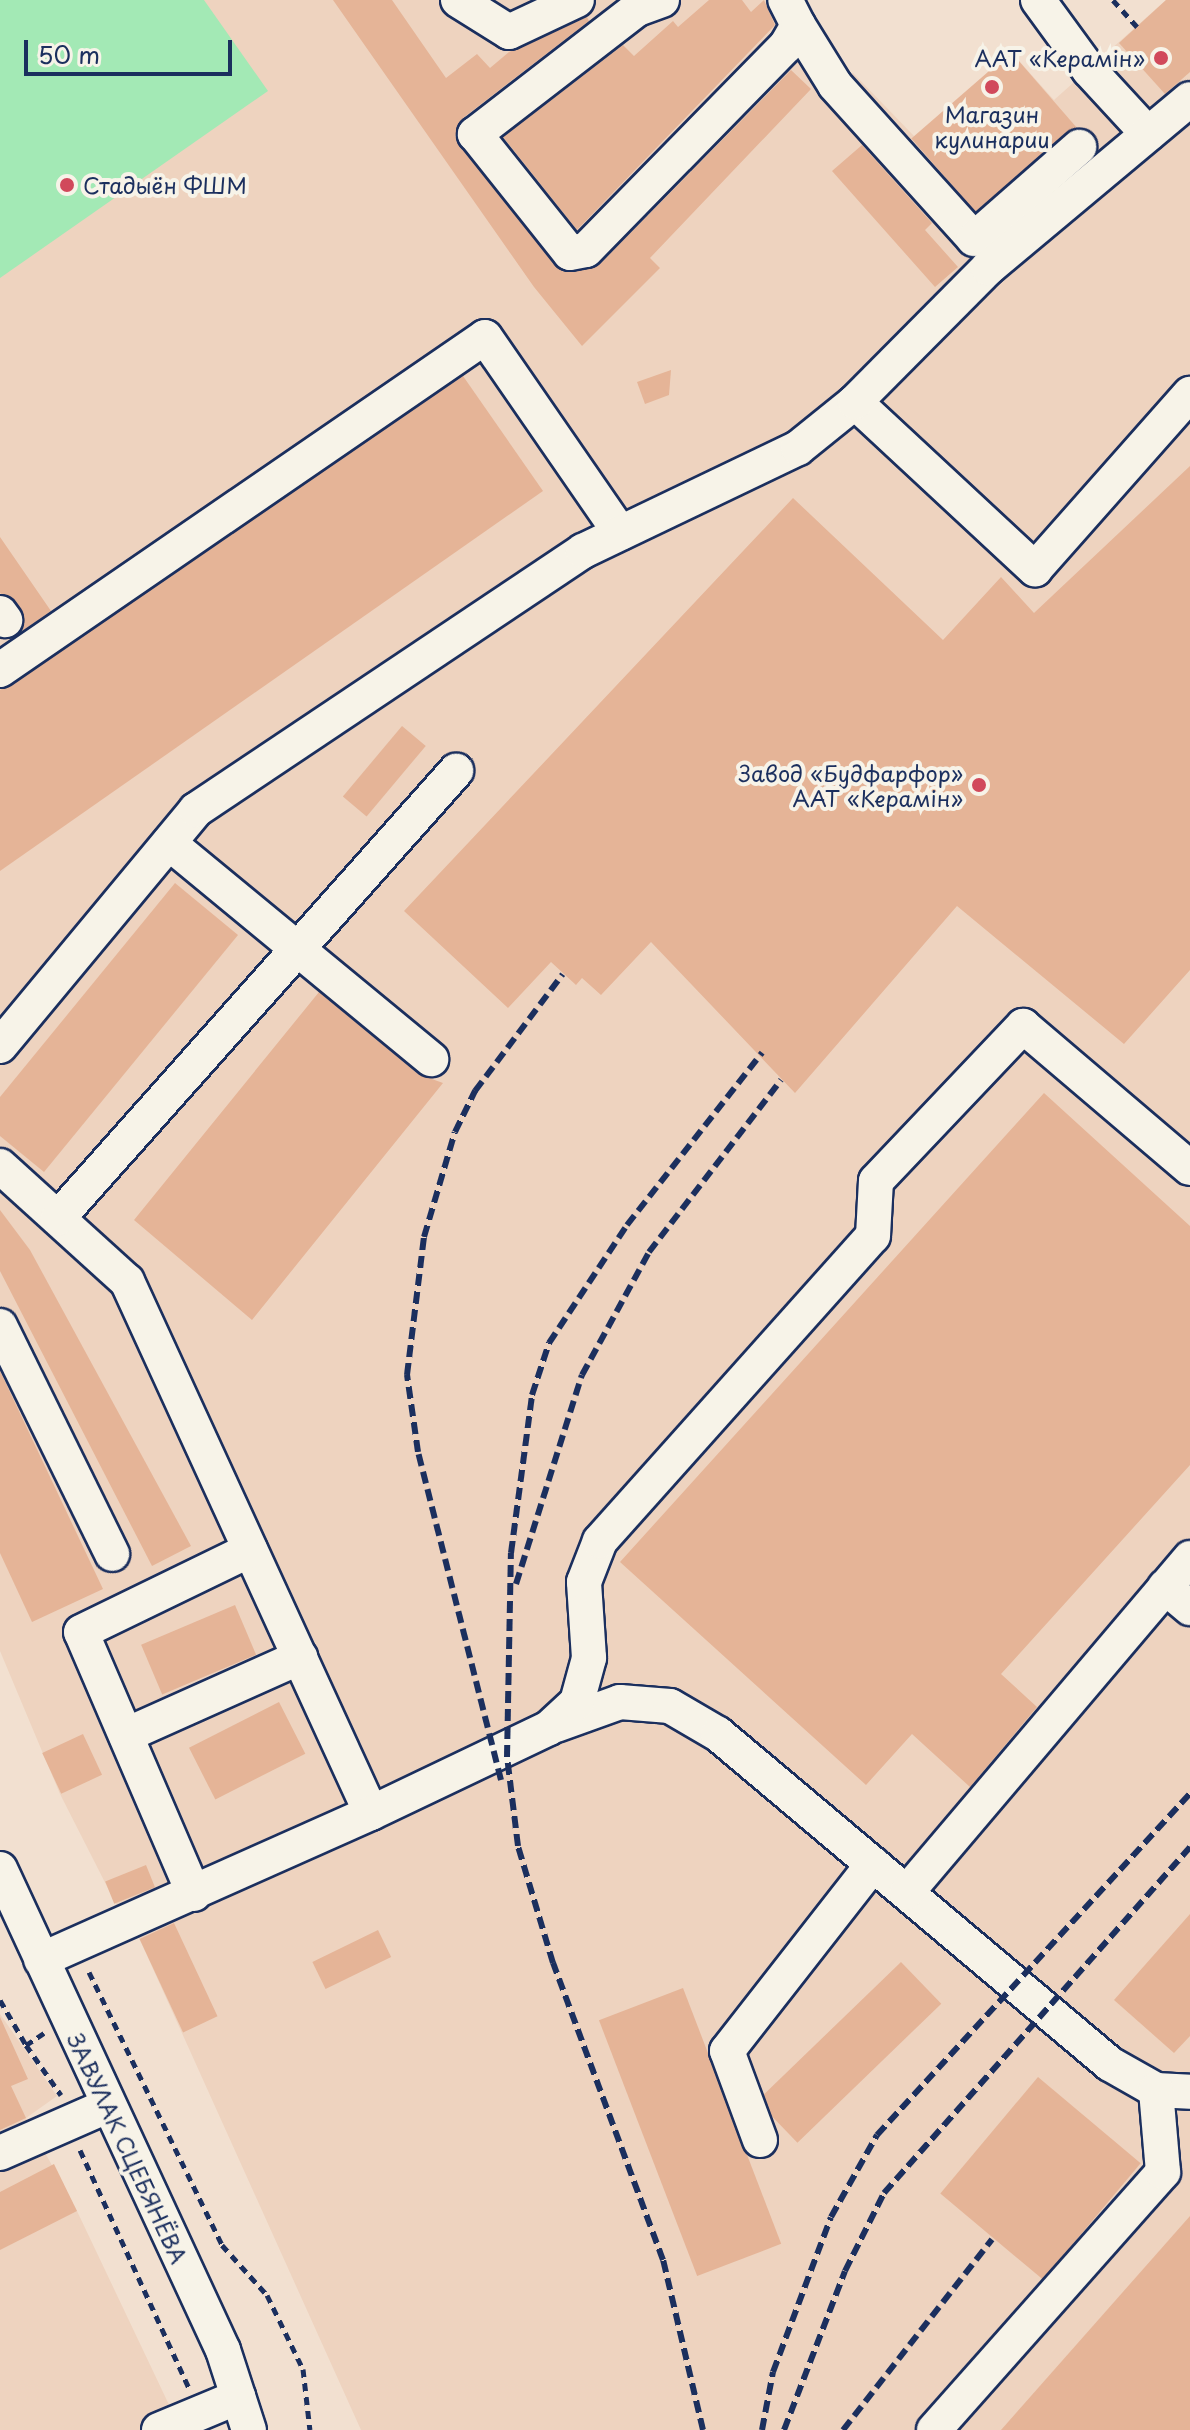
<!DOCTYPE html>
<meta charset="utf-8">
<style>
body{margin:0}
#map{position:relative;width:1190px;height:2430px;overflow:hidden;background:#f2e0d0;font-family:"Playpen Sans",sans-serif}
div>[style]{position:absolute}
.built>*{inset:0;background:#eed3bf}
.green>*{inset:0;background:#a3e9b5}
.building>*{inset:0;background:#e5b497;transform-origin:0 0}
.path>*{height:5px;margin-top:-2.5px;transform-origin:0;background:repeating-linear-gradient(90deg,#1b2f5e 0 8px,transparent 0 14px)}
.roads{filter:drop-shadow(2px 0 #1b2f5e) drop-shadow(-2px 0 #1b2f5e) drop-shadow(0 2px #1b2f5e) drop-shadow(0 -2px #1b2f5e)}
.minor>*{height:34px;margin:-17px;padding:0 17px;transform-origin:17px;border-radius:17px;background:#f7f3e8}
.rail>*{height:6px;margin-top:-3px;transform-origin:0;background:repeating-linear-gradient(90deg,#1b2f5e 0 12px,transparent 0 18px)}
.dots>*{width:22px;height:22px;translate:-50% -50%;box-sizing:border-box;border:4px solid #f7f3e8;border-radius:50%}
span{translate:-50% -50%;white-space:nowrap;text-align:center;line-height:1.15;-webkit-text-stroke:8px #f7f3e8;paint-order:stroke}
.poi-label{font-size:22px;color:#1b2f5e}
.right{translate:-100% -50%;text-align:right}
.left{translate:0 -50%;text-align:left}
.street-label{font-size:22px;color:#1b2f5e}
.scale{position:absolute;left:24px;top:40px;width:208px;height:36px;box-sizing:border-box;border:4px solid #1b2f5e;border-top:0;padding-left:10px;font-size:24px;line-height:28px;white-space:nowrap;color:#1b2f5e;-webkit-text-stroke:6px #f7f3e8;paint-order:stroke}
</style>
<div id="map">
<div class="built">
<i style="clip-path:polygon(0 0,796px 0,848px 76px,853px 73px,915px 137px,1011px 52px,1054px 100px,1166px 0,1190px 0,1190px 2430px,361px 2430px,126px 1909px,120px 1912px,60px 1794px,0 1651px)"></i>
<i style="clip-path:polygon(0 2014px,57px 2096px,26px 2118px,77px 2211px,181px 2430px,0 2430px)"></i>
</div>
<div class="green">
<i style="clip-path:polygon(0 0,204px 0,268px 91px,0 278px)"></i>
</div>
<div class="building">
<i style="clip-path:polygon(333px 0,392px 0,446px 78px,477px 54px,490px 68px,509px 52px,587px 17px,589px 21px,463px 118px,455px 136px,564px 272px,600px 264px,791px 70px,811px 89px,650px 258px,660px 268px,582px 346px,534px 287px)"></i>
<i style="clip-path:polygon(709px 0,742px 0,751px 12px,764px 0,775px 25px,577px 230px,503px 137px,623px 45px,634px 56px,673px 21px,678px 27px)"></i>
<i style="clip-path:polygon(1166px 0,1190px 0,1190px 72px,1165px 94px,1119px 43px)"></i>
<i style="left:1011px;top:52px;width:100px;height:132px;rotate:49deg"></i>
<i style="clip-path:polygon(862px 145px,932px 223px,925px 230px,958px 267px,935px 287px,832px 171px)"></i>
<i style="clip-path:polygon(671px 370px,669px 395px,645px 404px,637px 382px)"></i>
<i style="clip-path:polygon(463px 376px,543px 491px,0 871px,0 690px)"></i>
<i style="clip-path:polygon(1190px 466px,1190px 970px,1124px 1044px,957px 906px,795px 1093px,651px 942px,601px 995px,582px 978px,576px 985px,551px 962px,508px 1008px,404px 911px,793px 498px,943px 640px,1001px 577px,1034px 613px)"></i>
<i style="clip-path:polygon(0 537px,51px 611px,21px 632px,21px 608px,0 593px)"></i>
<i style="left:402px;top:726px;width:31px;height:92px;rotate:40deg"></i>
<i style="clip-path:polygon(175px 883px,238px 935px,44px 1172px,0 1136px,0 1097px)"></i>
<i style="clip-path:polygon(319px 992px,418px 1074px,443px 1083px,252px 1320px,134px 1220px)"></i>
<i style="clip-path:polygon(1044px 1093px,1190px 1226px,1190px 1465px,1001px 1674px,1037px 1707px,970px 1787px,912px 1734px,866px 1785px,620px 1562px)"></i>
<i style="clip-path:polygon(0 1210px,30px 1250px,191px 1546px,152px 1566px,0 1271px)"></i>
<i style="clip-path:polygon(0 1371px,103px 1589px,32px 1622px,0 1553px)"></i>
<i style="left:235px;top:1605px;width:54px;height:102px;rotate:67deg"></i>
<i style="left:279px;top:1702px;width:58px;height:101px;rotate:63deg"></i>
<i style="left:83px;top:1734px;width:45px;height:45px;rotate:65deg"></i>
<i style="left:146px;top:1865px;width:24px;height:44px;rotate:68deg"></i>
<i style="clip-path:polygon(1190px 1914px,1190px 2036px,1174px 2053px,1114px 2000px)"></i>
<i style="left:174px;top:1923px;width:103px;height:38px;rotate:65deg"></i>
<i style="left:378px;top:1930px;width:30px;height:73px;rotate:64deg"></i>
<i style="left:901px;top:1962px;width:58px;height:200px;rotate:46deg"></i>
<i style="left:683px;top:1988px;width:274px;height:90px;rotate:69deg"></i>
<i style="clip-path:polygon(0 2017px,28px 2079px,11px 2086px,26px 2118px,0 2130px)"></i>
<i style="left:1038px;top:2077px;width:134px;height:152px;rotate:40deg"></i>
<i style="clip-path:polygon(54px 2164px,77px 2211px,0 2250px,0 2192px)"></i>
<i style="clip-path:polygon(1190px 2216px,1190px 2430px,1001px 2430px)"></i>
</div>
<div class="path">
<i style="left:1113px;top:0;width:36px;rotate:48deg"></i>
<i style="left:89px;top:1972px;width:304px;rotate:64deg"></i>
<i style="left:222px;top:2245px;width:67px;rotate:48deg"></i>
<i style="left:267px;top:2295px;width:82px;rotate:64.1deg"></i>
<i style="left:303px;top:2369px;width:61px;rotate:83.5deg"></i>
<i style="left:0;top:2000px;width:52px;rotate:60deg"></i>
<i style="left:44px;top:2033px;width:22px;rotate:146deg"></i>
<i style="left:26px;top:2045px;width:61px;rotate:55deg"></i>
<i style="left:80px;top:2150px;width:262px;rotate:65.4deg"></i>
</div>
<div class="roads">
<div class="minor">
<i style="left:458px;top:0;width:60px;rotate:32.1deg"></i>
<i style="left:509px;top:32px;width:75px;rotate:-25.2deg"></i>
<i style="left:662px;top:0;width:27px;rotate:160deg"></i>
<i style="left:637px;top:9px;width:205px;rotate:142.3deg"></i>
<i style="left:475px;top:134px;width:152px;rotate:51.4deg"></i>
<i style="left:570px;top:253px;width:16px;rotate:-11deg"></i>
<i style="left:586px;top:250px;width:286px;rotate:-45.6deg"></i>
<i style="left:786px;top:46px;width:24px;rotate:-60deg"></i>
<i style="left:798px;top:25px;width:28px;rotate:-117deg"></i>
<i style="left:1038px;top:0;width:87px;rotate:53.9deg"></i>
<i style="left:1089px;top:70px;width:87px;rotate:47.3deg"></i>
<i style="left:798px;top:25px;width:70px;rotate:58.3deg"></i>
<i style="left:835px;top:85px;width:207px;rotate:47.9deg"></i>
<i style="left:974px;top:239px;width:140px;rotate:-41.2deg"></i>
<i style="left:855px;top:402px;width:246px;rotate:42.9deg"></i>
<i style="left:1035px;top:569px;width:234px;rotate:-48.5deg"></i>
<i style="left:0;top:613px;width:9px;rotate:54deg"></i>
<i style="left:0;top:670px;width:588px;rotate:-34.47deg"></i>
<i style="left:485px;top:337px;width:238px;rotate:55.4deg"></i>
<i style="left:169px;top:843px;width:340px;rotate:39.5deg"></i>
<i style="left:0;top:1046px;width:307px;rotate:-50.3deg"></i>
<i style="left:196px;top:810px;width:466px;rotate:-33.8deg"></i>
<i style="left:583px;top:551px;width:238px;rotate:-25.6deg"></i>
<i style="left:798px;top:448px;width:73px;rotate:-38.9deg"></i>
<i style="left:855px;top:402px;width:189px;rotate:-45.2deg"></i>
<i style="left:988px;top:268px;width:263px;rotate:-39.9deg"></i>
<i style="left:0;top:1166px;width:171px;rotate:42.2deg"></i>
<i style="left:127px;top:1281px;width:585px;rotate:65.36deg"></i>
<i style="left:371px;top:1813px;width:361px;rotate:156deg"></i>
<i style="left:58px;top:1218px;width:599px;rotate:-48.32deg"></i>
<i style="left:0;top:1326px;width:254px;rotate:63.8deg"></i>
<i style="left:1165px;top:1587px;width:33px;rotate:40deg"></i>
<i style="left:556px;top:1725px;width:68px;rotate:-19.8deg"></i>
<i style="left:620px;top:1702px;width:50px;rotate:4.6deg"></i>
<i style="left:670px;top:1706px;width:56px;rotate:30.3deg"></i>
<i style="left:718px;top:1734px;width:512px;rotate:40.09deg"></i>
<i style="left:1110px;top:2064px;width:53px;rotate:29.5deg"></i>
<i style="left:1156px;top:2090px;width:34px;rotate:3deg"></i>
<i style="left:126px;top:1735px;width:191px;rotate:-24.1deg"></i>
<i style="left:371px;top:1813px;width:197px;rotate:-25.5deg"></i>
<i style="left:549px;top:1728px;width:38px;rotate:-43deg"></i>
<i style="left:577px;top:1702px;width:46px;rotate:-74.7deg"></i>
<i style="left:589px;top:1658px;width:76px;rotate:-93.8deg"></i>
<i style="left:584px;top:1582px;width:44px;rotate:-68.7deg"></i>
<i style="left:600px;top:1541px;width:409px;rotate:-48.2deg"></i>
<i style="left:873px;top:1236px;width:55px;rotate:-86.9deg"></i>
<i style="left:876px;top:1181px;width:214px;rotate:-46.5deg"></i>
<i style="left:1023px;top:1026px;width:219px;rotate:40.4deg"></i>
<i style="left:0;top:1869px;width:530px;rotate:65.13deg"></i>
<i style="left:223px;top:2350px;width:84px;rotate:72deg"></i>
<i style="left:907px;top:1892px;width:438px;rotate:-49.7deg"></i>
<i style="left:194px;top:1894px;width:285px;rotate:-113.3deg"></i>
<i style="left:81px;top:1632px;width:188px;rotate:-25.9deg"></i>
<i style="left:760px;top:2140px;width:95px;rotate:-110.3deg"></i>
<i style="left:727px;top:2051px;width:237px;rotate:-52deg"></i>
<i style="left:0;top:2153px;width:117px;rotate:-23.7deg"></i>
<i style="left:159px;top:2430px;width:86px;rotate:-22.7deg"></i>
<i style="left:934px;top:2430px;width:345px;rotate:-48.4deg"></i>
<i style="left:1163px;top:2172px;width:82px;rotate:-94.9deg"></i>
</div>
</div>
<div class="rail">
<i style="left:516px;top:1584px;width:219px;rotate:-72.5deg"></i>
<i style="left:582px;top:1375px;width:140px;rotate:-61.4deg"></i>
<i style="left:649px;top:1252px;width:217px;rotate:-52.5deg"></i>
<i style="left:501px;top:1780px;width:338px;rotate:-104.2deg"></i>
<i style="left:418px;top:1452px;width:78px;rotate:-98.1deg"></i>
<i style="left:407px;top:1375px;width:139px;rotate:-83deg"></i>
<i style="left:424px;top:1237px;width:109px;rotate:-73.6deg"></i>
<i style="left:455px;top:1132px;width:46px;rotate:-64deg"></i>
<i style="left:475px;top:1091px;width:146px;rotate:-53.1deg"></i>
<i style="left:703px;top:2430px;width:175px;rotate:-103.2deg"></i>
<i style="left:663px;top:2260px;width:317px;rotate:-110.3deg"></i>
<i style="left:553px;top:1963px;width:122px;rotate:-106.7deg"></i>
<i style="left:518px;top:1846px;width:90px;rotate:-97deg"></i>
<i style="left:507px;top:1757px;width:204px;rotate:-88.9deg"></i>
<i style="left:511px;top:1553px;width:159px;rotate:-82.4deg"></i>
<i style="left:532px;top:1395px;width:55px;rotate:-71.9deg"></i>
<i style="left:549px;top:1343px;width:141px;rotate:-56.5deg"></i>
<i style="left:627px;top:1225px;width:219px;rotate:-51.9deg"></i>
<i style="left:762px;top:2430px;width:59px;rotate:-79.3deg"></i>
<i style="left:773px;top:2372px;width:165px;rotate:-69.5deg"></i>
<i style="left:831px;top:2217px;width:94px;rotate:-60.7deg"></i>
<i style="left:877px;top:2135px;width:464px;rotate:-47.5deg"></i>
<i style="left:784px;top:2430px;width:170px;rotate:-69deg"></i>
<i style="left:845px;top:2271px;width:87px;rotate:-63.4deg"></i>
<i style="left:884px;top:2193px;width:462px;rotate:-48.5deg"></i>
<i style="left:843px;top:2430px;width:242px;rotate:-52deg"></i>
</div>
<div class="dots">
<i style="left:1161px;top:58px;background:#d1495b"></i>
<i style="left:992px;top:87px;background:#d1495b"></i>
<i style="left:67px;top:185px;background:#d1495b"></i>
<i style="left:979px;top:785px;background:#d1495b"></i>
</div>
<div class="poi-label">
<span class="right" style="left:1145px;top:58px">ААТ «Керамін»</span>
<span style="left:992px;top:126px">Магазин<br>кулинарии</span>
<span class="left" style="left:83px;top:185px">Стадыён ФШМ</span>
<span class="right" style="left:963px;top:785px">Завод «Будфарфор»<br>ААТ «Керамін»</span>
</div>
<div class="street-label">
<span style="left:128px;top:2148px;rotate:65deg">ЗАВУЛАК СЦЕБЯНЁВА</span>
</div>
<div class="scale">50 m</div>
</div>
